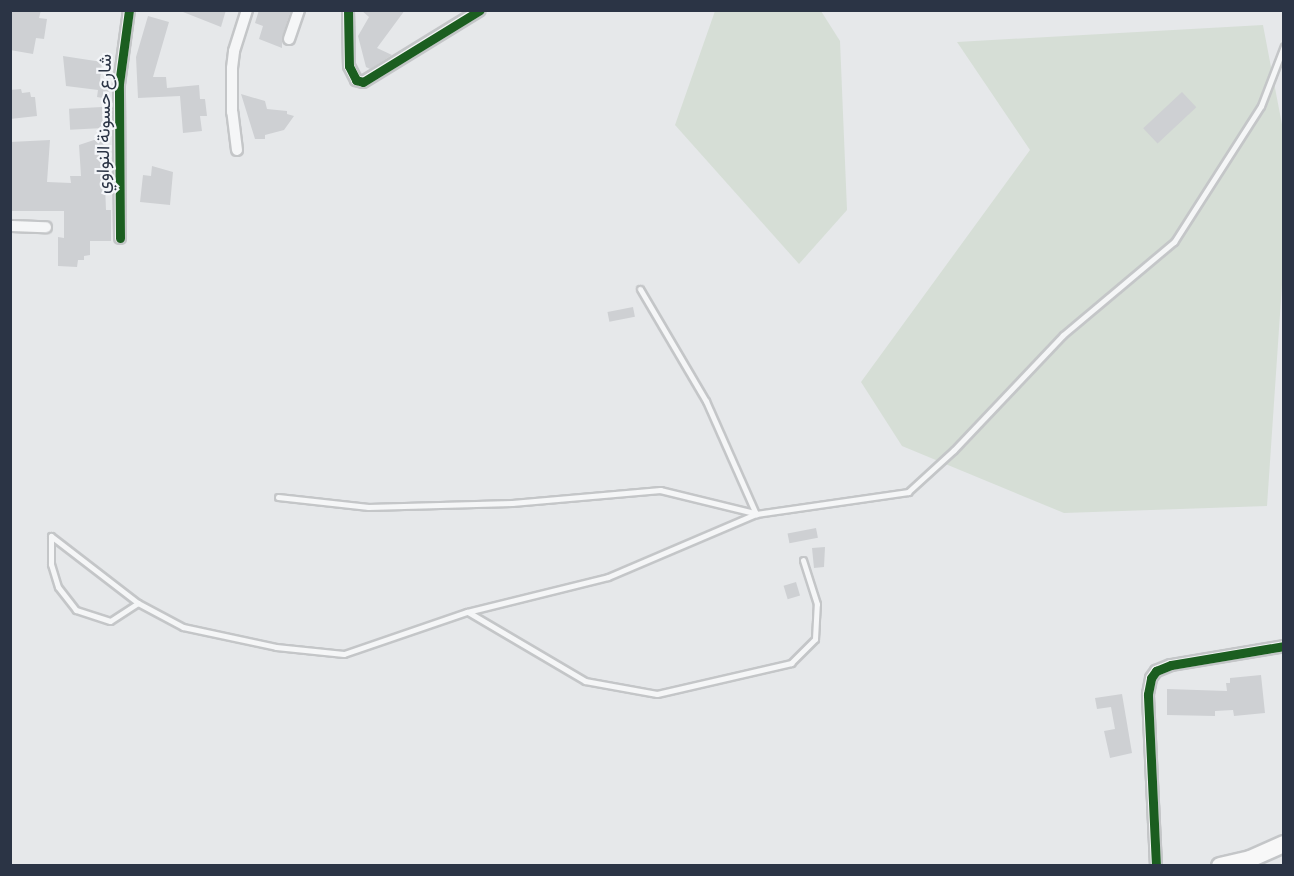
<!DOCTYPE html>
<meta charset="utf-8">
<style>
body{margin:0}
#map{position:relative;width:1294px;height:876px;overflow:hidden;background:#e6e8ea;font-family:"Sofia Sans Condensed",Vazirmatn,sans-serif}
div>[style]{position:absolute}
.green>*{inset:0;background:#d6ded6}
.building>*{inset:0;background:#ced0d3;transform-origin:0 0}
.roads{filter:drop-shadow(2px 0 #c4c6c8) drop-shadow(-2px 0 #c4c6c8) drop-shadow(0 2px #c4c6c8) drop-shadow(0 -2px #c4c6c8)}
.lane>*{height:5px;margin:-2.5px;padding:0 2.5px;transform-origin:2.5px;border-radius:2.5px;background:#f5f6f7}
.street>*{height:10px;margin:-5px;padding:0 5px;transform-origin:5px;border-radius:5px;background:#f5f6f7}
.secondary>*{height:16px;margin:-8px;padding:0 8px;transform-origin:8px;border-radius:8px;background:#f8f8f8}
.cycleway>*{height:9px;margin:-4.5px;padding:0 4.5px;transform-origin:4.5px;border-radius:4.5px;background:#1b5e20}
span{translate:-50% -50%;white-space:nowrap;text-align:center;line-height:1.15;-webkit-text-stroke:4.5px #f4f6f9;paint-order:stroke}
.street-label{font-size:18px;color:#2b3445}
.frame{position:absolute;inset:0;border:12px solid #2b3445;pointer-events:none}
</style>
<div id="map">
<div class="green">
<i style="clip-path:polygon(715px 11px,821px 11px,840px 41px,847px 210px,799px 264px,675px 125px)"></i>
<i style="clip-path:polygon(1263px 25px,1284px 135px,1283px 270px,1267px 506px,1064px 513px,902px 446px,861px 382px,1030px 150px,957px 42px)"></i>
</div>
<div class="building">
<i style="clip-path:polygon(10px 10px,41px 10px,39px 18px,47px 19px,44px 39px,36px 38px,33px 54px,10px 50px)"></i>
<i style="clip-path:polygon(178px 10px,226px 10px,221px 27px)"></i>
<i style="clip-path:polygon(259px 10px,291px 10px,282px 37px,282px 48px,259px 39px,263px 26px,255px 23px)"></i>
<i style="clip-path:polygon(361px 10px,405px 10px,377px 48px,392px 55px,370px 69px,366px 67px,358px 36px,369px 17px)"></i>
<i style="clip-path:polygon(148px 16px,169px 22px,153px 77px,166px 77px,167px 88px,199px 85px,200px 99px,205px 99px,207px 116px,200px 116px,202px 131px,183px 133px,180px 96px,138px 98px,136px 57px)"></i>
<i style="clip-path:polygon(63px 56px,102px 62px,100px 80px,110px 82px,108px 99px,97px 97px,98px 90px,66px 86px)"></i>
<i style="clip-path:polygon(21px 89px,22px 93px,30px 92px,31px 97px,35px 97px,37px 116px,10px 119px,10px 90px)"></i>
<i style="left:1182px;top:92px;width:21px;height:53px;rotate:47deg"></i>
<i style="clip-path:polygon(241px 94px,265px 101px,267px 109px,287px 111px,287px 114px,294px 116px,284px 130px,265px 135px,265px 139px,255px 139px)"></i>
<i style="left:102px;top:107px;width:21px;height:33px;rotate:87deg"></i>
<i style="clip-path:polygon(103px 137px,106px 210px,111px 210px,111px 241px,90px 241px,90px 255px,84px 256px,84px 260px,78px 260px,77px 267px,58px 266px,58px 237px,64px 238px,64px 211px,10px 211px,10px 142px,50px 140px,47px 182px,71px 183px,70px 176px,81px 176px,79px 145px)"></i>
<i style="clip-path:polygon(152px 166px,173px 172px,170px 205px,140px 202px,143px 175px,151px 176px)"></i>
<i style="left:633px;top:307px;width:10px;height:26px;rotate:79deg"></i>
<i style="left:816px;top:528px;width:10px;height:29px;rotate:79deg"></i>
<i style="clip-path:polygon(825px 547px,824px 567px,814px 568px,812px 548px)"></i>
<i style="left:796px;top:582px;width:14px;height:13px;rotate:73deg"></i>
<i style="clip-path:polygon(1261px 675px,1265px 713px,1234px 716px,1233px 710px,1215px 711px,1215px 716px,1167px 715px,1167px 689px,1227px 691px,1226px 683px,1230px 683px,1230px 678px)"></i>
<i style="clip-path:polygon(1122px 694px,1132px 753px,1110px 758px,1104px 731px,1115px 729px,1111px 707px,1097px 709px,1095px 698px)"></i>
</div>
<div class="roads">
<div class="lane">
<i style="left:640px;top:289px;width:130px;rotate:59.5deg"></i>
<i style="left:706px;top:401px;width:124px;rotate:66.1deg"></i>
<i style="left:278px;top:497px;width:91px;rotate:6.3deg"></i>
<i style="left:368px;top:507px;width:144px;rotate:-1.6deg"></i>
<i style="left:512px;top:503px;width:149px;rotate:-5deg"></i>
<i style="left:660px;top:490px;width:97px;rotate:13.7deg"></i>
<i style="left:138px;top:603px;width:33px;rotate:147deg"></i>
<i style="left:110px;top:621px;width:36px;rotate:-162deg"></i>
<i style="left:76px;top:610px;width:29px;rotate:-128deg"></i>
<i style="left:58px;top:587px;width:24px;rotate:-107deg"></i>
<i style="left:51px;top:564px;width:28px;rotate:-90deg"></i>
<i style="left:51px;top:536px;width:110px;rotate:37.6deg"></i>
<i style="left:138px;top:603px;width:51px;rotate:28.1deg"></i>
<i style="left:183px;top:627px;width:95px;rotate:12.1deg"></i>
<i style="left:276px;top:647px;width:68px;rotate:5.9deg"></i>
<i style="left:344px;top:654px;width:130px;rotate:-18.9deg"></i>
<i style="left:467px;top:612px;width:145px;rotate:-13.9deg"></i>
<i style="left:608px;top:577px;width:161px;rotate:-23.1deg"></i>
<i style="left:756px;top:514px;width:154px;rotate:-8.2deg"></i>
<i style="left:908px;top:492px;width:62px;rotate:-42.4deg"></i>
<i style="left:954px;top:450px;width:158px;rotate:-46.5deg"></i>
<i style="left:1063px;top:335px;width:145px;rotate:-40deg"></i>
<i style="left:1174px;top:242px;width:161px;rotate:-57.4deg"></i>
<i style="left:1261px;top:106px;width:64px;rotate:-69deg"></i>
<i style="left:468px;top:612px;width:136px;rotate:30.5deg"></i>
<i style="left:585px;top:681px;width:73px;rotate:10.2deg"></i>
<i style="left:657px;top:694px;width:138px;rotate:-13deg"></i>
<i style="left:791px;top:663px;width:34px;rotate:-45deg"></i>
<i style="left:815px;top:639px;width:35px;rotate:-87deg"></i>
<i style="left:817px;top:604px;width:46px;rotate:-107.7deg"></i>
</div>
<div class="street">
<i style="left:348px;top:10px;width:56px;rotate:89deg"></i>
<i style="left:349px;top:66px;width:16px;rotate:63deg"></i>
<i style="left:356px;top:80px;width:7px;rotate:16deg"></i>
<i style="left:363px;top:82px;width:137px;rotate:-31.6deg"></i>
<i style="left:289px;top:39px;width:31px;rotate:-71deg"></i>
<i style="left:237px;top:150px;width:38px;rotate:-97deg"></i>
<i style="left:232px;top:112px;width:44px;rotate:-90deg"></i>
<i style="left:232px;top:68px;width:17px;rotate:-83deg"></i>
<i style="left:234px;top:51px;width:43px;rotate:-72.4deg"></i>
<i style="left:10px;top:226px;width:36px;rotate:2deg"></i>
<i style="left:120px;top:238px;width:154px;rotate:-90.4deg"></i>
<i style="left:119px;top:84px;width:75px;rotate:-82.3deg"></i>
<i style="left:1156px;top:866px;width:172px;rotate:-92.7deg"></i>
<i style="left:1148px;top:694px;width:16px;rotate:-79deg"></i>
<i style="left:1151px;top:678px;width:9px;rotate:-54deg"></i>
<i style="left:1156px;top:671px;width:16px;rotate:-22deg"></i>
<i style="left:1171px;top:665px;width:115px;rotate:-9.5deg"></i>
</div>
<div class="secondary">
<i style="left:1220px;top:866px;width:31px;rotate:-13deg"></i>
<i style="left:1250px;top:859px;width:37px;rotate:-24deg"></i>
</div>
</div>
<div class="cycleway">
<i style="left:348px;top:10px;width:56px;rotate:89deg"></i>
<i style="left:349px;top:66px;width:16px;rotate:63deg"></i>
<i style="left:356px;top:80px;width:7px;rotate:16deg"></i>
<i style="left:363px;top:82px;width:137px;rotate:-31.6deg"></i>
<i style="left:120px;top:238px;width:154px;rotate:-90.4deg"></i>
<i style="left:119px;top:84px;width:75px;rotate:-82.3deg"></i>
<i style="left:1156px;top:866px;width:172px;rotate:-92.7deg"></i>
<i style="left:1148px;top:694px;width:16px;rotate:-79deg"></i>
<i style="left:1151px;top:678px;width:9px;rotate:-54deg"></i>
<i style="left:1156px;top:671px;width:16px;rotate:-22deg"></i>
<i style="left:1171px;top:665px;width:115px;rotate:-9.5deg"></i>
</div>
<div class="street-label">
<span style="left:105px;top:124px;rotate:-89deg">شارع حسونة النواوي</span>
</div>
<div class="frame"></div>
</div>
